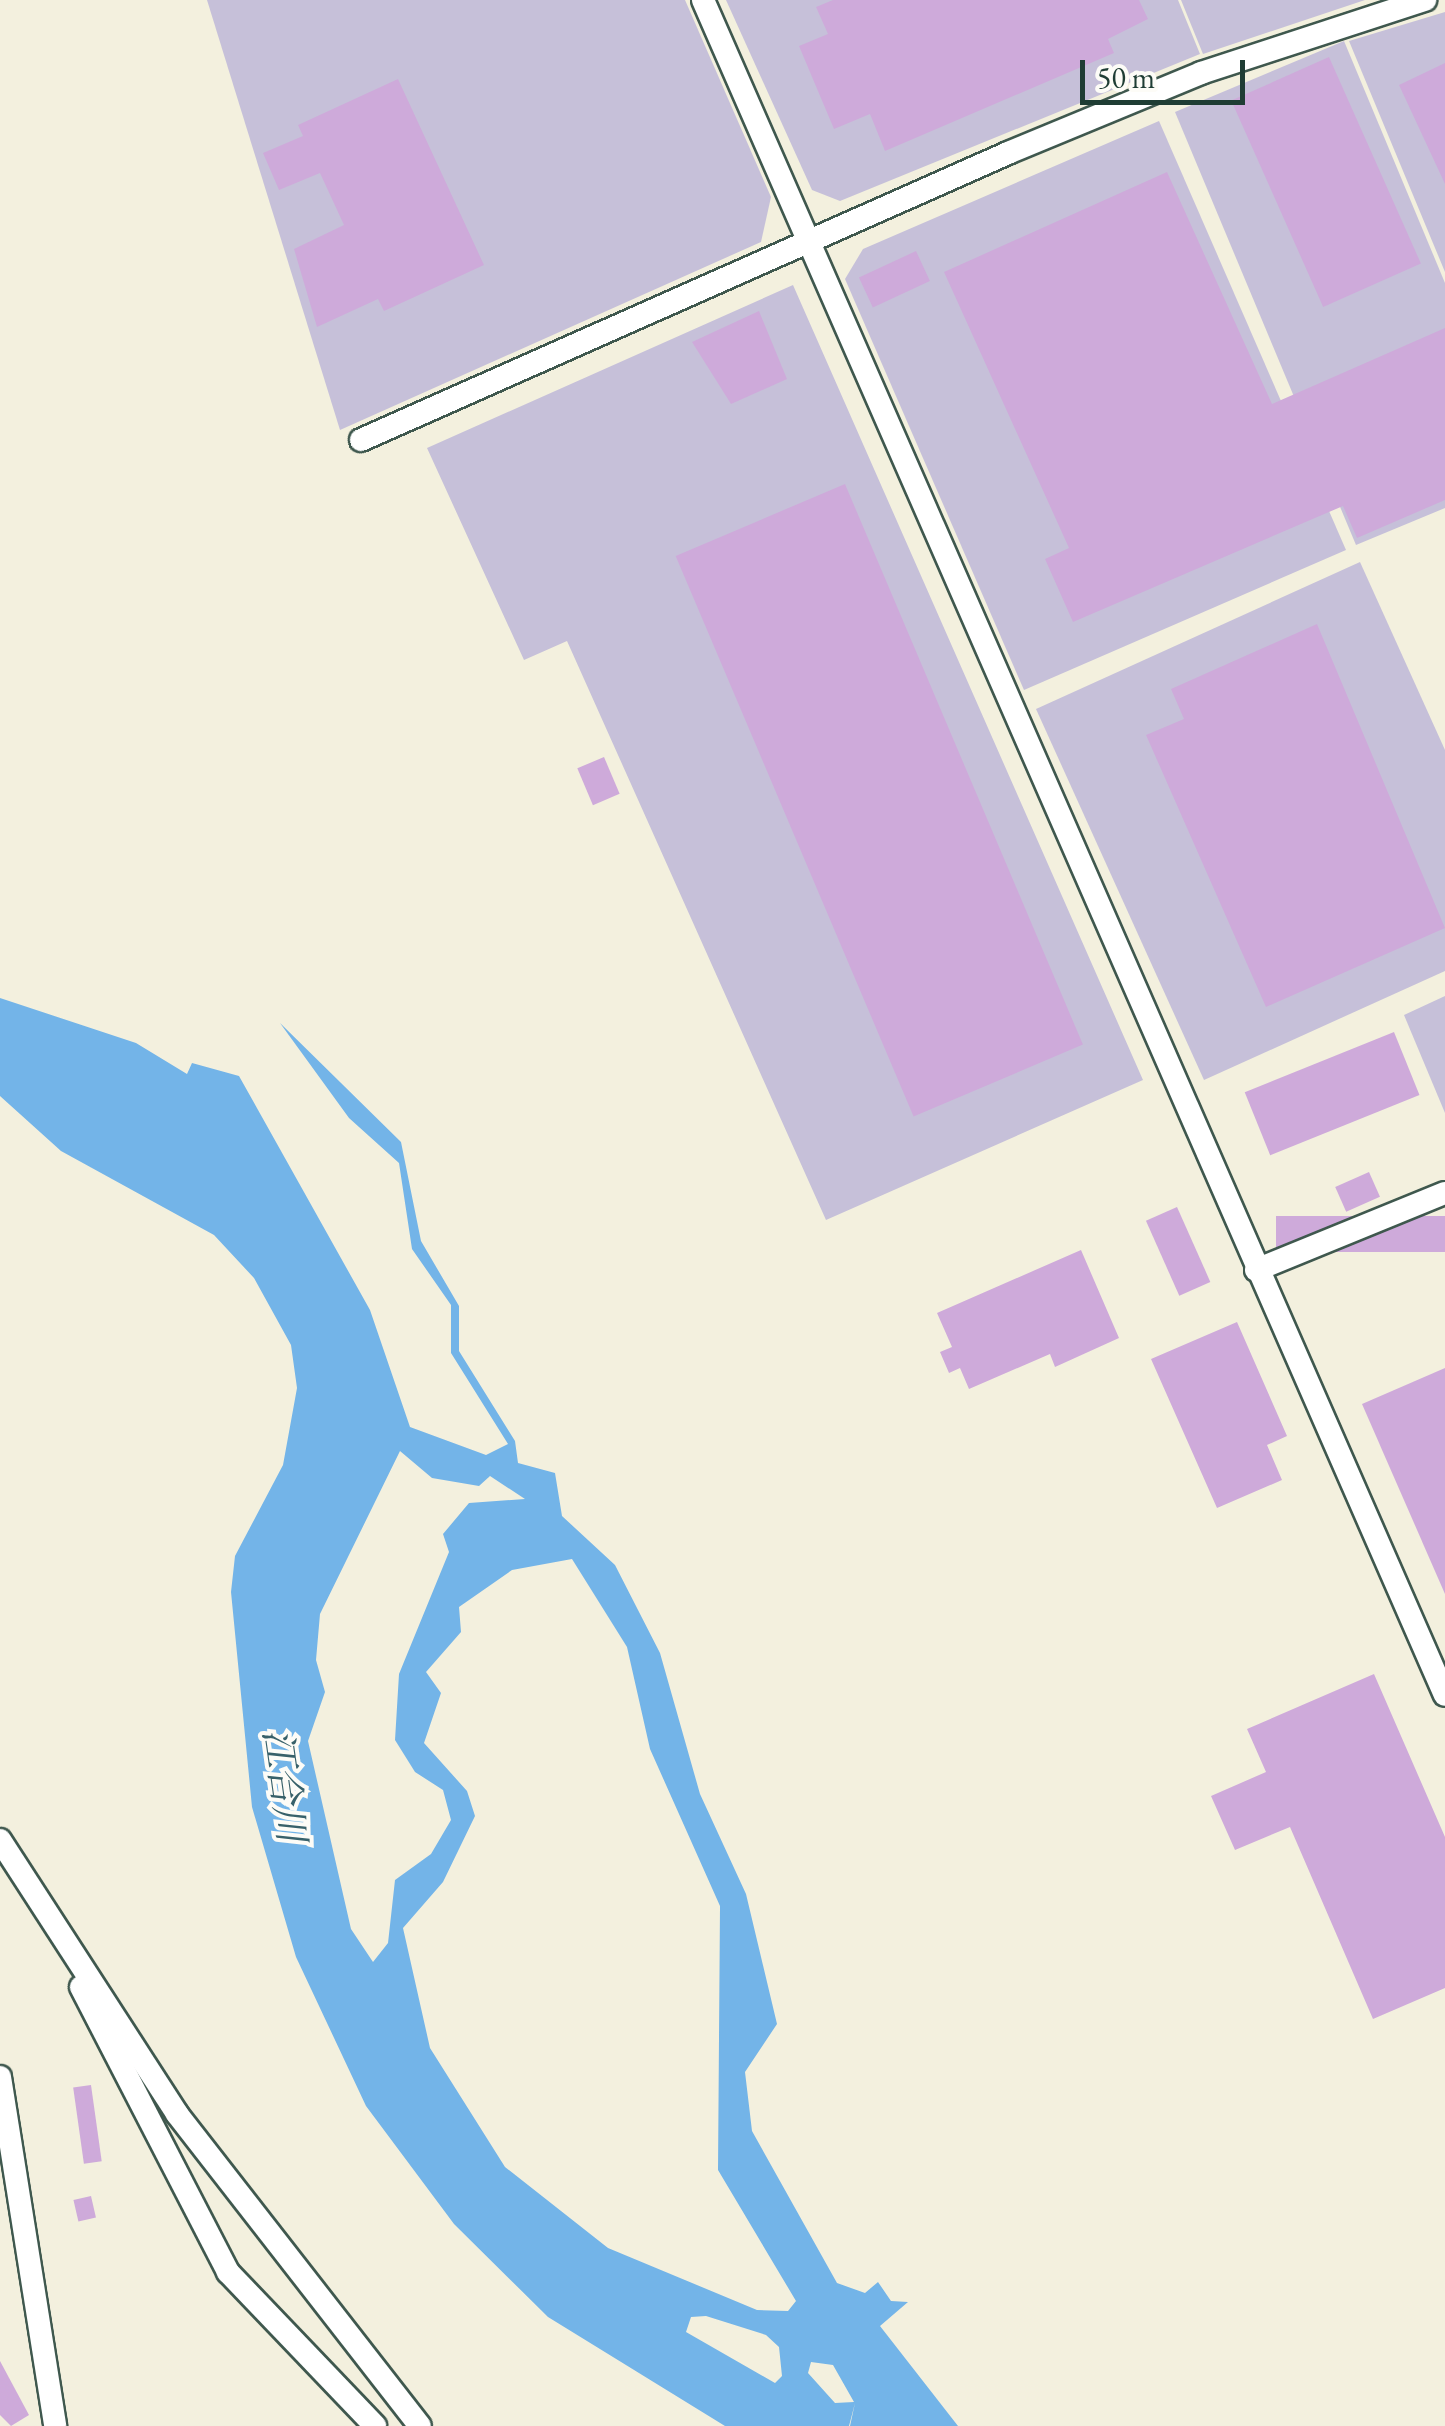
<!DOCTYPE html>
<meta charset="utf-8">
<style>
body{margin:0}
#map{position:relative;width:1445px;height:2426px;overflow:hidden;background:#f3f0de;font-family:"EB Garamond","Noto Serif JP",serif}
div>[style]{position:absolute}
.industrial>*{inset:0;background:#c6c0d9}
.water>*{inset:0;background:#73b4e8}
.building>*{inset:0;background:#ceaada;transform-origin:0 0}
.roads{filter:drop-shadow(2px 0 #3f584e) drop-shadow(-2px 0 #3f584e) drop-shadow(0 2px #3f584e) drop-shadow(0 -2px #3f584e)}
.minor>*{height:22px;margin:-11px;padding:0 11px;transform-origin:11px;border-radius:11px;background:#fff}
span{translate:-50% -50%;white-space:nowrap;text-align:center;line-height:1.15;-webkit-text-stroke:8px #fdfcf7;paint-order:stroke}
.water-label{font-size:38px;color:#38616a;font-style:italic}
.scale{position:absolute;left:1080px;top:60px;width:165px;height:45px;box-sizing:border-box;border:5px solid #1f3d34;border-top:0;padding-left:12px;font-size:30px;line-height:35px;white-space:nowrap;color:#1f3d34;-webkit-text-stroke:8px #fdfcf7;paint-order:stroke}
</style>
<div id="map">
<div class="industrial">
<i style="clip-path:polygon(207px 0,685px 0,771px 197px,761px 242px,340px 430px)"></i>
<i style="clip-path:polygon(726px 0,1178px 0,1200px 54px,840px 201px,812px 190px)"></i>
<i style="clip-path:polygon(1181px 0,1365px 0,1203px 54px)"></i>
<i style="clip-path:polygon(1445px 12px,1445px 272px,1349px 41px)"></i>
<i style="clip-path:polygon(1344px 41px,1445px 283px,1445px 508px,1356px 545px,1175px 112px)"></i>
<i style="clip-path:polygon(1159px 121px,1346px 550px,1024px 690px,845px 279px,863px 249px)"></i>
<i style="clip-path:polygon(793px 285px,1143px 1080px,826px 1220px,567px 641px,524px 660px,427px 448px)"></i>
<i style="clip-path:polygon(1360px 562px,1445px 750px,1445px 971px,1204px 1080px,1036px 709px)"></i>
<i style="clip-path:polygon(1445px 996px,1445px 1113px,1404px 1015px)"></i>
</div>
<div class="water">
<i style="clip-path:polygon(evenodd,0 998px,136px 1043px,187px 1074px,192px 1063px,239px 1076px,370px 1310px,410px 1427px,486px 1455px,508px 1444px,451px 1353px,451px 1305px,412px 1249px,399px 1163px,349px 1118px,280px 1023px,401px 1142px,421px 1241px,459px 1306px,459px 1351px,515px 1441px,518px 1463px,555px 1473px,562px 1516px,615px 1565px,660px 1653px,700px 1794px,746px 1894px,777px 2024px,745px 2072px,752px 2131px,837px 2283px,865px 2293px,878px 2282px,891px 2301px,908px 2302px,880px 2326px,958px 2426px,850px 2426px,855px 2403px,849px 2426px,725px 2426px,548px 2317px,454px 2224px,366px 2106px,296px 1957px,252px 1807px,231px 1592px,235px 1556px,283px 1465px,297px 1388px,291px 1345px,254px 1278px,214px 1235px,61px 1151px,0 1096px,0 998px,400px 1451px,432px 1478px,479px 1486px,490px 1476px,525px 1499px,469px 1503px,443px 1534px,449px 1552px,399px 1674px,395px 1740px,415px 1772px,443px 1790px,451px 1820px,431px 1854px,395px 1880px,388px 1943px,373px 1962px,351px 1929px,308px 1741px,325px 1692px,316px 1660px,320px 1614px,400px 1451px,0 998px,572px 1559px,627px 1647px,650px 1749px,720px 1906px,718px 2170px,796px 2301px,788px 2311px,757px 2310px,608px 2248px,505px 2167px,430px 2048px,403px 1928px,443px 1882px,475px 1816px,467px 1791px,424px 1743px,441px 1693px,426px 1672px,461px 1632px,459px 1607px,512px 1570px,572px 1559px,0 998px,706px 2316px,766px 2335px,779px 2347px,782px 2376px,775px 2383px,686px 2332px,691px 2317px,706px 2316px,0 998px,811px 2362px,833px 2365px,854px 2402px,835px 2403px,808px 2373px,811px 2362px)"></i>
</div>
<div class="building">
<i style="clip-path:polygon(833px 0,1139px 0,1148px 19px,1108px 39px,1114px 53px,885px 151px,870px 114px,834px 129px,799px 46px,828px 34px,816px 7px)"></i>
<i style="left:1329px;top:57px;width:226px;height:107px;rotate:66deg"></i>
<i style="clip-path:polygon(1445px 63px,1445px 184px,1399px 85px)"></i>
<i style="clip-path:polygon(398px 79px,484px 265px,384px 311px,378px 299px,317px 327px,294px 249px,344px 225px,320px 173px,279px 190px,263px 153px,303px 136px,298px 125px)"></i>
<i style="clip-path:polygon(1167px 172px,1272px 404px,1445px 328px,1445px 500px,1357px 538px,1343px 506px,1073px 622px,1045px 559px,1069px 548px,944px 272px)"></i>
<i style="left:916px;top:251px;width:33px;height:63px;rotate:65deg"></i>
<i style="clip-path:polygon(759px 311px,787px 379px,731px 404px,692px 342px)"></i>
<i style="left:845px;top:484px;width:609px;height:184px;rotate:67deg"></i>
<i style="clip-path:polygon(1317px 624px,1445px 928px,1266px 1007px,1146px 735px,1184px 719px,1171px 689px)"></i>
<i style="left:604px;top:757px;width:40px;height:29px;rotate:67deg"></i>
<i style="left:1394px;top:1032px;width:68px;height:161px;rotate:68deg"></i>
<i style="left:1369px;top:1172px;width:27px;height:37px;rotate:66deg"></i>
<i style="left:1177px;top:1207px;width:82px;height:34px;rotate:66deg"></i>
<i style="left:1445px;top:1216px;width:36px;height:169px;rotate:90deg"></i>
<i style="clip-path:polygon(1081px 1250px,1119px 1338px,1055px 1367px,1050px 1354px,969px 1389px,960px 1368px,949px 1373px,940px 1352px,952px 1347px,937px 1313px)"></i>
<i style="clip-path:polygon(1237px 1322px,1287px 1436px,1267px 1445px,1282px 1480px,1217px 1508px,1151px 1359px)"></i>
<i style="clip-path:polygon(1445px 1368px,1445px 1594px,1362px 1404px)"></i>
<i style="clip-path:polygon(1374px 1674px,1445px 1837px,1445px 1988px,1373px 2019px,1290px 1827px,1235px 1850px,1211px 1796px,1266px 1772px,1247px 1729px)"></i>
<i style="left:91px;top:2085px;width:77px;height:18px;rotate:82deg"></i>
<i style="left:91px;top:2196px;width:22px;height:18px;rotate:77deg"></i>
<i style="clip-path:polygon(0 2361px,29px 2415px,11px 2426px,0 2415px)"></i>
</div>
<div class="roads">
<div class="minor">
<i style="left:703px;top:0;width:1850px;rotate:66.36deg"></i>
<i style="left:361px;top:440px;width:708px;rotate:-23.92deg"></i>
<i style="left:1008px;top:153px;width:209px;rotate:-22.5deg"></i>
<i style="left:1201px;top:73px;width:236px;rotate:-18.1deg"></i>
<i style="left:1256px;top:1270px;width:204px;rotate:-22.2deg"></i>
<i style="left:0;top:1840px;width:326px;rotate:57.1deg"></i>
<i style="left:177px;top:2114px;width:395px;rotate:52.1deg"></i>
<i style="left:81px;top:1987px;width:321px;rotate:62.7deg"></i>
<i style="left:228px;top:2272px;width:213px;rotate:46.3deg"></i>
<i style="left:0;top:2077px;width:353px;rotate:81deg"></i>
</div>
</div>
<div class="water-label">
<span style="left:285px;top:1785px;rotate:82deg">江合川</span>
</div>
<div class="scale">50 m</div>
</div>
